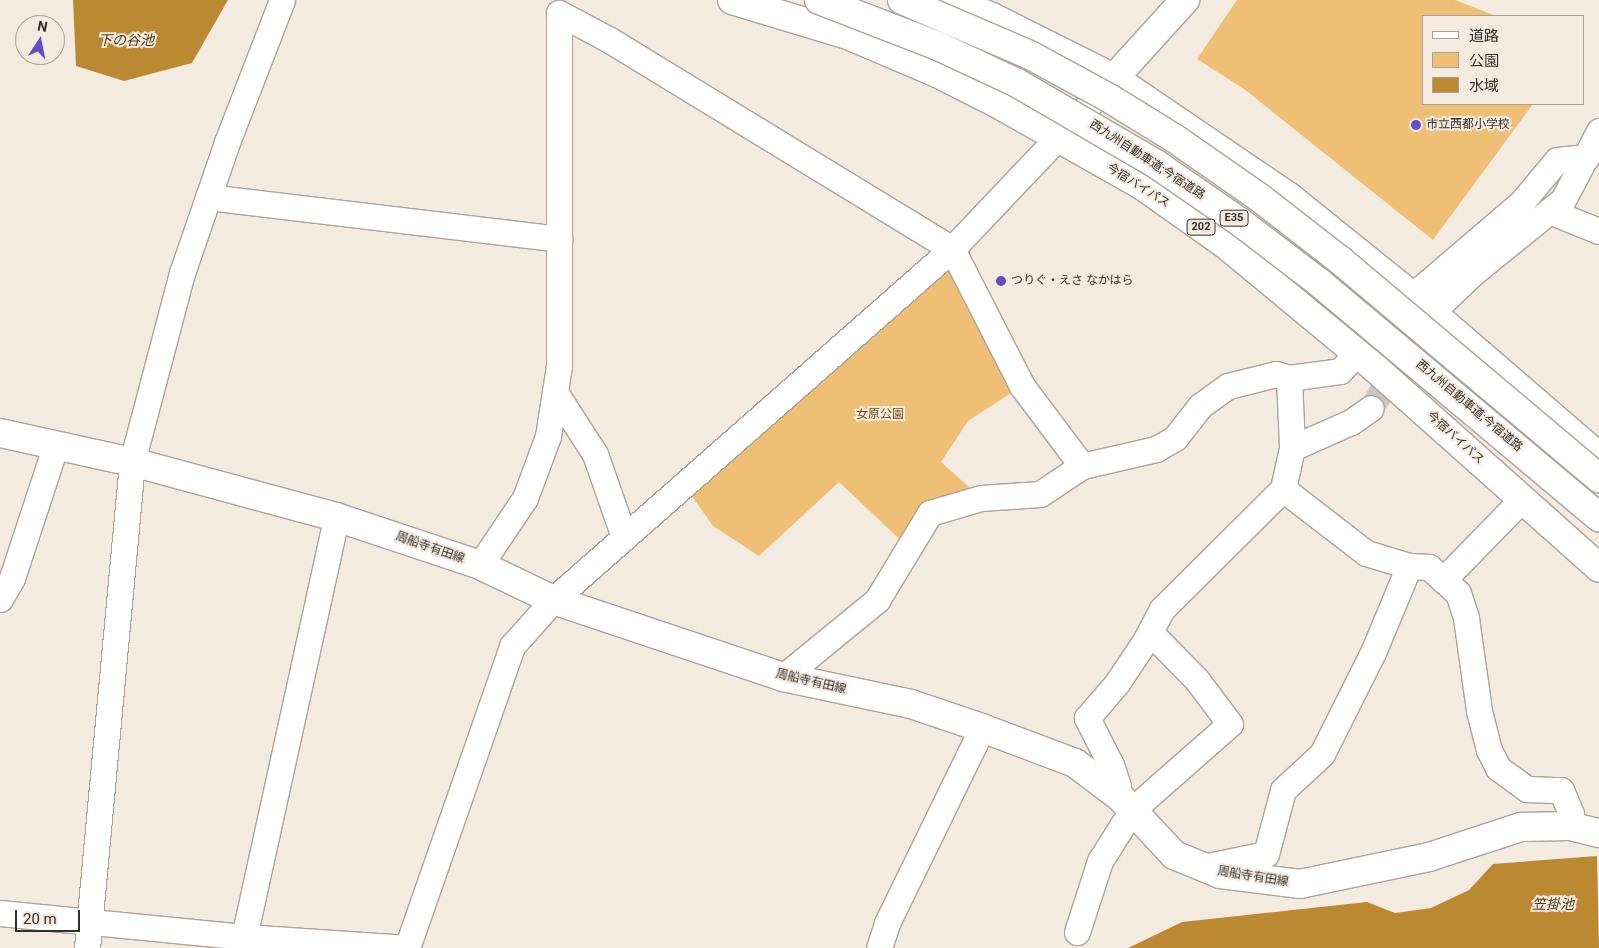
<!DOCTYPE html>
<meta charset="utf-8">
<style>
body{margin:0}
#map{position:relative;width:1599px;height:948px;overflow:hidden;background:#f3ebe0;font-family:Roboto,"Noto Sans JP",sans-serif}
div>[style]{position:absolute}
.green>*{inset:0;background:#efbf75}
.water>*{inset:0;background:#bc8933}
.minor-tunnel>*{height:25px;margin-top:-12.5px;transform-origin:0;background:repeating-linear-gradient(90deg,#cdc6bc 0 25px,transparent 0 37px)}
.roads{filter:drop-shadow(1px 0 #aba399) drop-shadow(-1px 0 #aba399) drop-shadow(0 1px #aba399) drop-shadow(0 -1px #aba399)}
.minor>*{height:25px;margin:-12.5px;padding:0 12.5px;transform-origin:12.5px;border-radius:12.5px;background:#fff}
.tertiary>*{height:28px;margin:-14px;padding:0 14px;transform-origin:14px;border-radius:14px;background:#fff}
.secondary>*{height:28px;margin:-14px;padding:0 14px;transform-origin:14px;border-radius:14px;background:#fff}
.trunk>*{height:28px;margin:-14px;padding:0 14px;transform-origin:14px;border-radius:14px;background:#fff}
.bridges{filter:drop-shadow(1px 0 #aba399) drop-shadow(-1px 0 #aba399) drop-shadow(0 1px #aba399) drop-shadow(0 -1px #aba399)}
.motorway-bridge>*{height:28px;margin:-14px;padding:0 14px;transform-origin:14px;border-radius:14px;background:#fff}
.dots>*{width:14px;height:14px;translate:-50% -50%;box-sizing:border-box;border:2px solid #f3ebe0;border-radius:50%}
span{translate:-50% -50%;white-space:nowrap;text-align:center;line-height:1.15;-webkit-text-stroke:4px #f3ebe0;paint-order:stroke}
.shield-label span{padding:1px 4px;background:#f3ebe0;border:1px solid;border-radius:4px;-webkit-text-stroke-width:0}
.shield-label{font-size:11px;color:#33302b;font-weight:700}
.poi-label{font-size:12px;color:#33302b}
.left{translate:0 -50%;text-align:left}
.street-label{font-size:12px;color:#33302b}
.park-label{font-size:12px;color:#724f0e}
.water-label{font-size:14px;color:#4f3915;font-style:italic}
.legend{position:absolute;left:1422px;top:15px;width:162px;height:90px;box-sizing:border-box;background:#f3ebe0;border:1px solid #a6a098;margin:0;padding:6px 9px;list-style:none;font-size:15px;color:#33302b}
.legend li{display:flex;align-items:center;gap:10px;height:25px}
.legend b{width:25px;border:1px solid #a6a098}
.north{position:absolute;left:15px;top:15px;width:50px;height:50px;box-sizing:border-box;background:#f3ebe0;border:1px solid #a6a098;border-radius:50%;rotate:11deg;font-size:14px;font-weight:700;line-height:20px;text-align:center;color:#33302b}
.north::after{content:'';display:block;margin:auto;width:18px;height:22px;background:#644cc5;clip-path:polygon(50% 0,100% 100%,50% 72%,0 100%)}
.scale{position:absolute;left:15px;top:910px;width:65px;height:22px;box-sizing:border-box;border:2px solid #33302b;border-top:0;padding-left:6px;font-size:15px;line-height:18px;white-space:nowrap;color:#33302b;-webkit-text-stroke:4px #f3ebe0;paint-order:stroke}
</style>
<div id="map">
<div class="green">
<i style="clip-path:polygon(1237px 0,1455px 0,1496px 16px,1423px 16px,1423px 104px,1533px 104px,1433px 240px,1244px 89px,1197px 59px)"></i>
<i style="clip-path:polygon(952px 249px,1022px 386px,968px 421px,941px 462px,981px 498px,930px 513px,909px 548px,839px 482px,759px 556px,713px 526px,684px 485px)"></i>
</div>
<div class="water">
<i style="clip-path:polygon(73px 0,228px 0,192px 63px,124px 81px,76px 66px)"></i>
<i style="clip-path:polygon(1597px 856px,1599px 948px,1128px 948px,1182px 922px,1367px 902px,1395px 913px,1431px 908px,1469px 890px,1493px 864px)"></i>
</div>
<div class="minor-tunnel">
<i style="left:1371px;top:408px;width:115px;rotate:-56.7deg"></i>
</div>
<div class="roads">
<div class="minor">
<i style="left:208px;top:197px;width:354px;rotate:6.8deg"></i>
<i style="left:1549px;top:211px;width:54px;rotate:21.8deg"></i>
<i style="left:1412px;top:296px;width:143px;rotate:-40.5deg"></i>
<i style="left:1521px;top:203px;width:56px;rotate:-50.1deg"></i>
<i style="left:1557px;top:160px;width:30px;rotate:-6deg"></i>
<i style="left:1438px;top:306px;width:50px;rotate:-43.4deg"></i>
<i style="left:1474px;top:272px;width:114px;rotate:-39deg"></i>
<i style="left:1563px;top:200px;width:78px;rotate:-62.4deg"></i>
<i style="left:1289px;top:378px;width:51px;rotate:-7.8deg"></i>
<i style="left:1340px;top:371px;width:23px;rotate:-47deg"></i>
<i style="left:555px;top:392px;width:74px;rotate:57.2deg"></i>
<i style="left:595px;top:454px;width:88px;rotate:70.7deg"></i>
<i style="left:1292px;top:448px;width:64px;rotate:-23.8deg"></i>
<i style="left:1351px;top:422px;width:24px;rotate:-35deg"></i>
<i style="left:480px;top:565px;width:81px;rotate:-56.1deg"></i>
<i style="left:525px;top:498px;width:66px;rotate:-69.6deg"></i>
<i style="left:548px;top:436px;width:71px;rotate:-81.1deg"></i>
<i style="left:559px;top:366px;width:353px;rotate:-90deg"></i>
<i style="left:559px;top:13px;width:55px;rotate:28deg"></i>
<i style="left:608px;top:39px;width:403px;rotate:31.4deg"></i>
<i style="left:952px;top:249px;width:154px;rotate:62.9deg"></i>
<i style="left:1022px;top:386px;width:100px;rotate:53.1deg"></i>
<i style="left:1443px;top:580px;width:113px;rotate:-45.7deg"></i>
<i style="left:0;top:599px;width:24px;rotate:-60deg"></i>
<i style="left:12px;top:578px;width:138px;rotate:-71.8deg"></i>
<i style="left:783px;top:677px;width:122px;rotate:-39.3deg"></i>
<i style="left:877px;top:600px;width:102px;rotate:-58.7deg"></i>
<i style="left:930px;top:513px;width:53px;rotate:-16.4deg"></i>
<i style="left:981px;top:498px;width:59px;rotate:-3.9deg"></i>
<i style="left:1040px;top:494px;width:50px;rotate:-33.7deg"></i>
<i style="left:1082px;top:466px;width:76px;rotate:-12.9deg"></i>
<i style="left:1156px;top:449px;width:22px;rotate:-30deg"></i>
<i style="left:1175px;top:438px;width:41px;rotate:-52deg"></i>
<i style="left:1200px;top:406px;width:34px;rotate:-36deg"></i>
<i style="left:1228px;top:386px;width:49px;rotate:-14deg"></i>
<i style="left:1276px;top:374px;width:14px;rotate:17deg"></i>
<i style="left:1289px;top:378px;width:70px;rotate:87.5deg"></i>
<i style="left:1292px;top:448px;width:42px;rotate:102.4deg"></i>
<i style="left:1283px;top:489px;width:105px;rotate:37.6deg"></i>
<i style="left:1366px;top:553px;width:45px;rotate:16.8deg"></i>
<i style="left:1409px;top:566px;width:20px;rotate:3deg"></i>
<i style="left:1429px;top:567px;width:39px;rotate:42deg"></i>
<i style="left:1458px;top:593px;width:26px;rotate:72deg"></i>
<i style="left:1466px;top:618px;width:94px;rotate:82deg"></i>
<i style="left:1479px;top:711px;width:40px;rotate:75.6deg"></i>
<i style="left:1489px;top:750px;width:20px;rotate:63deg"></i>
<i style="left:1498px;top:768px;width:36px;rotate:36deg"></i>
<i style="left:1527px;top:789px;width:34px;rotate:2deg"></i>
<i style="left:1561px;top:790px;width:26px;rotate:67deg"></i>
<i style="left:1571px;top:814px;width:12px;rotate:95deg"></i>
<i style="left:1114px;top:792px;width:7px;rotate:-56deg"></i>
<i style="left:1118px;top:786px;width:22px;rotate:-108deg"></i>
<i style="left:1111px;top:765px;width:53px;rotate:-117.1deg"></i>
<i style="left:1087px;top:718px;width:46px;rotate:-49.4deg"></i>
<i style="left:1117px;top:683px;width:50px;rotate:-56.3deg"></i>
<i style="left:1145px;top:641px;width:36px;rotate:-62deg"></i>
<i style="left:1162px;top:609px;width:170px;rotate:-44.8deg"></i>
<i style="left:1203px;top:867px;width:64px;rotate:-11.7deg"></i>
<i style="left:1266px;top:854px;width:66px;rotate:-75.1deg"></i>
<i style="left:1283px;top:790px;width:53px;rotate:-42.7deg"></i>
<i style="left:1322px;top:754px;width:116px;rotate:-63.4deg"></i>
<i style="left:1374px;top:650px;width:91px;rotate:-67.4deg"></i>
<i style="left:0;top:913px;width:245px;rotate:5.6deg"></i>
<i style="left:244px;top:937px;width:164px;rotate:3.8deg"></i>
<i style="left:1077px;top:932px;width:75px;rotate:-72.1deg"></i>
<i style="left:1100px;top:861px;width:60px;rotate:-57.9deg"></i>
<i style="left:1132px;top:810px;width:130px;rotate:-41.3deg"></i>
<i style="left:1230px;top:724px;width:55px;rotate:-126.9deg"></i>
<i style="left:1197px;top:680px;width:67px;rotate:-134.4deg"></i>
<i style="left:244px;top:937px;width:430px;rotate:-77.6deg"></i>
<i style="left:87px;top:948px;width:488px;rotate:-84.7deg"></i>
<i style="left:132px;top:462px;width:196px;rotate:-75.2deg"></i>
<i style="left:182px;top:273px;width:139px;rotate:-71deg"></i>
<i style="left:227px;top:142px;width:152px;rotate:-68.8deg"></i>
<i style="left:407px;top:948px;width:320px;rotate:-70.8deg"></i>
<i style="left:512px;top:646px;width:62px;rotate:-48.3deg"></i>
<i style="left:553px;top:600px;width:531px;rotate:-41.34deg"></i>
<i style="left:952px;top:249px;width:224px;rotate:-46.5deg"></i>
<i style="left:879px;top:948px;width:26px;rotate:-72deg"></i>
<i style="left:887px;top:923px;width:217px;rotate:-64deg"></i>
</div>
<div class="tertiary">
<i style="left:1106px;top:87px;width:118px;rotate:-47.8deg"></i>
</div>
<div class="secondary">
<i style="left:0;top:433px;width:135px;rotate:12.4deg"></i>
<i style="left:132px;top:462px;width:211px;rotate:15.1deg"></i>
<i style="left:336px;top:517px;width:152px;rotate:18.4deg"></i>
<i style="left:480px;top:565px;width:81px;rotate:25.6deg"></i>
<i style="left:553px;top:600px;width:243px;rotate:18.5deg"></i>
<i style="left:783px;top:677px;width:131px;rotate:11.9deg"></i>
<i style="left:911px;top:704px;width:75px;rotate:18.7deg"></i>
<i style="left:982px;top:728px;width:99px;rotate:20.6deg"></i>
<i style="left:1075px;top:763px;width:56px;rotate:37.1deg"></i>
<i style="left:1120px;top:797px;width:79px;rotate:47deg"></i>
<i style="left:1174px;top:855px;width:50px;rotate:22.4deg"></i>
<i style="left:1220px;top:874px;width:81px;rotate:7.1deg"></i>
<i style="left:1300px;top:884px;width:132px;rotate:-11.8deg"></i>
<i style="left:1429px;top:857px;width:97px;rotate:-18.1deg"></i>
<i style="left:1521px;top:827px;width:49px;rotate:-1.2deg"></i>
<i style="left:1570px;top:826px;width:30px;rotate:14deg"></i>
</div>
<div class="trunk">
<i style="left:732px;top:0;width:121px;rotate:16.8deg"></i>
<i style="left:848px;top:35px;width:97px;rotate:23.1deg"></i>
<i style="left:937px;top:73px;width:71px;rotate:26.9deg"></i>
<i style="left:1000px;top:105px;width:164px;rotate:29.5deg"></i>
<i style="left:1143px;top:186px;width:100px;rotate:35.3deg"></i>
<i style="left:1225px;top:244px;width:196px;rotate:39.6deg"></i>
<i style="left:1376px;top:369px;width:299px;rotate:41.7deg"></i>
<i style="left:948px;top:0;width:47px;rotate:21.1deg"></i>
<i style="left:992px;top:17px;width:136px;rotate:26.6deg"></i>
<i style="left:1114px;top:78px;width:212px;rotate:34.2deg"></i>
<i style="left:1289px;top:197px;width:171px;rotate:38.8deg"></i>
<i style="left:1422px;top:304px;width:234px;rotate:40.8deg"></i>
</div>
</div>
<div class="bridges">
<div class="motorway-bridge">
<i style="left:819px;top:0;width:128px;rotate:21.1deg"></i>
<i style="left:938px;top:46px;width:87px;rotate:25.1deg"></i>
<i style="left:1017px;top:83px;width:161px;rotate:30.2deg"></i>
<i style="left:1156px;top:164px;width:102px;rotate:34.6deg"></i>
<i style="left:1240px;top:222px;width:102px;rotate:37.4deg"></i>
<i style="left:1321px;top:284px;width:363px;rotate:40deg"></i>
<i style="left:902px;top:0;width:139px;rotate:23.3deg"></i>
<i style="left:1030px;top:55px;width:90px;rotate:28.6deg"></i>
<i style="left:1109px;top:98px;width:76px;rotate:31.6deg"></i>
<i style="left:1174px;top:138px;width:105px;rotate:34.9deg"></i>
<i style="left:1260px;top:198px;width:101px;rotate:37.8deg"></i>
<i style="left:1340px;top:260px;width:339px;rotate:40.1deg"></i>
</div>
</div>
<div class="dots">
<i style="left:1416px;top:125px;background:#644cc5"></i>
<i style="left:1001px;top:281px;background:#644cc5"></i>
</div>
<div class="shield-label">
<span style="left:1234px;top:218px">E35</span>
<span style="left:1201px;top:227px">202</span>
</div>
<div class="poi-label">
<span class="left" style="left:1426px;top:125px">市立西都小学校</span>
<span class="left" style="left:1011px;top:281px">つりぐ・えさ なかはら</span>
</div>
<div class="street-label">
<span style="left:1147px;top:160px;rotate:33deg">西九州自動車道;今宿道路</span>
<span style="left:1138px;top:186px;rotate:32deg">今宿バイパス</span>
<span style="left:1469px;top:406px;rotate:40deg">西九州自動車道;今宿道路</span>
<span style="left:1455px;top:438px;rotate:42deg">今宿バイパス</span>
<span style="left:430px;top:548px;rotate:19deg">周船寺有田線</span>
<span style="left:811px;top:682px;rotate:13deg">周船寺有田線</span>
<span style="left:1253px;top:877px;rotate:9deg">周船寺有田線</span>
</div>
<div class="park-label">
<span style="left:880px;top:415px">女原公園</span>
</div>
<div class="water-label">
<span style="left:126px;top:40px">下の谷池</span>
<span style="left:1553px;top:904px">笠掛池</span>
</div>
<ul class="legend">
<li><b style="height:6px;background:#fff"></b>道路</li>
<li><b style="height:14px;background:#efbf75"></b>公園</li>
<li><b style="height:14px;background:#bc8933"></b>水域</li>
</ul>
<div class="north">N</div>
<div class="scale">20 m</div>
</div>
